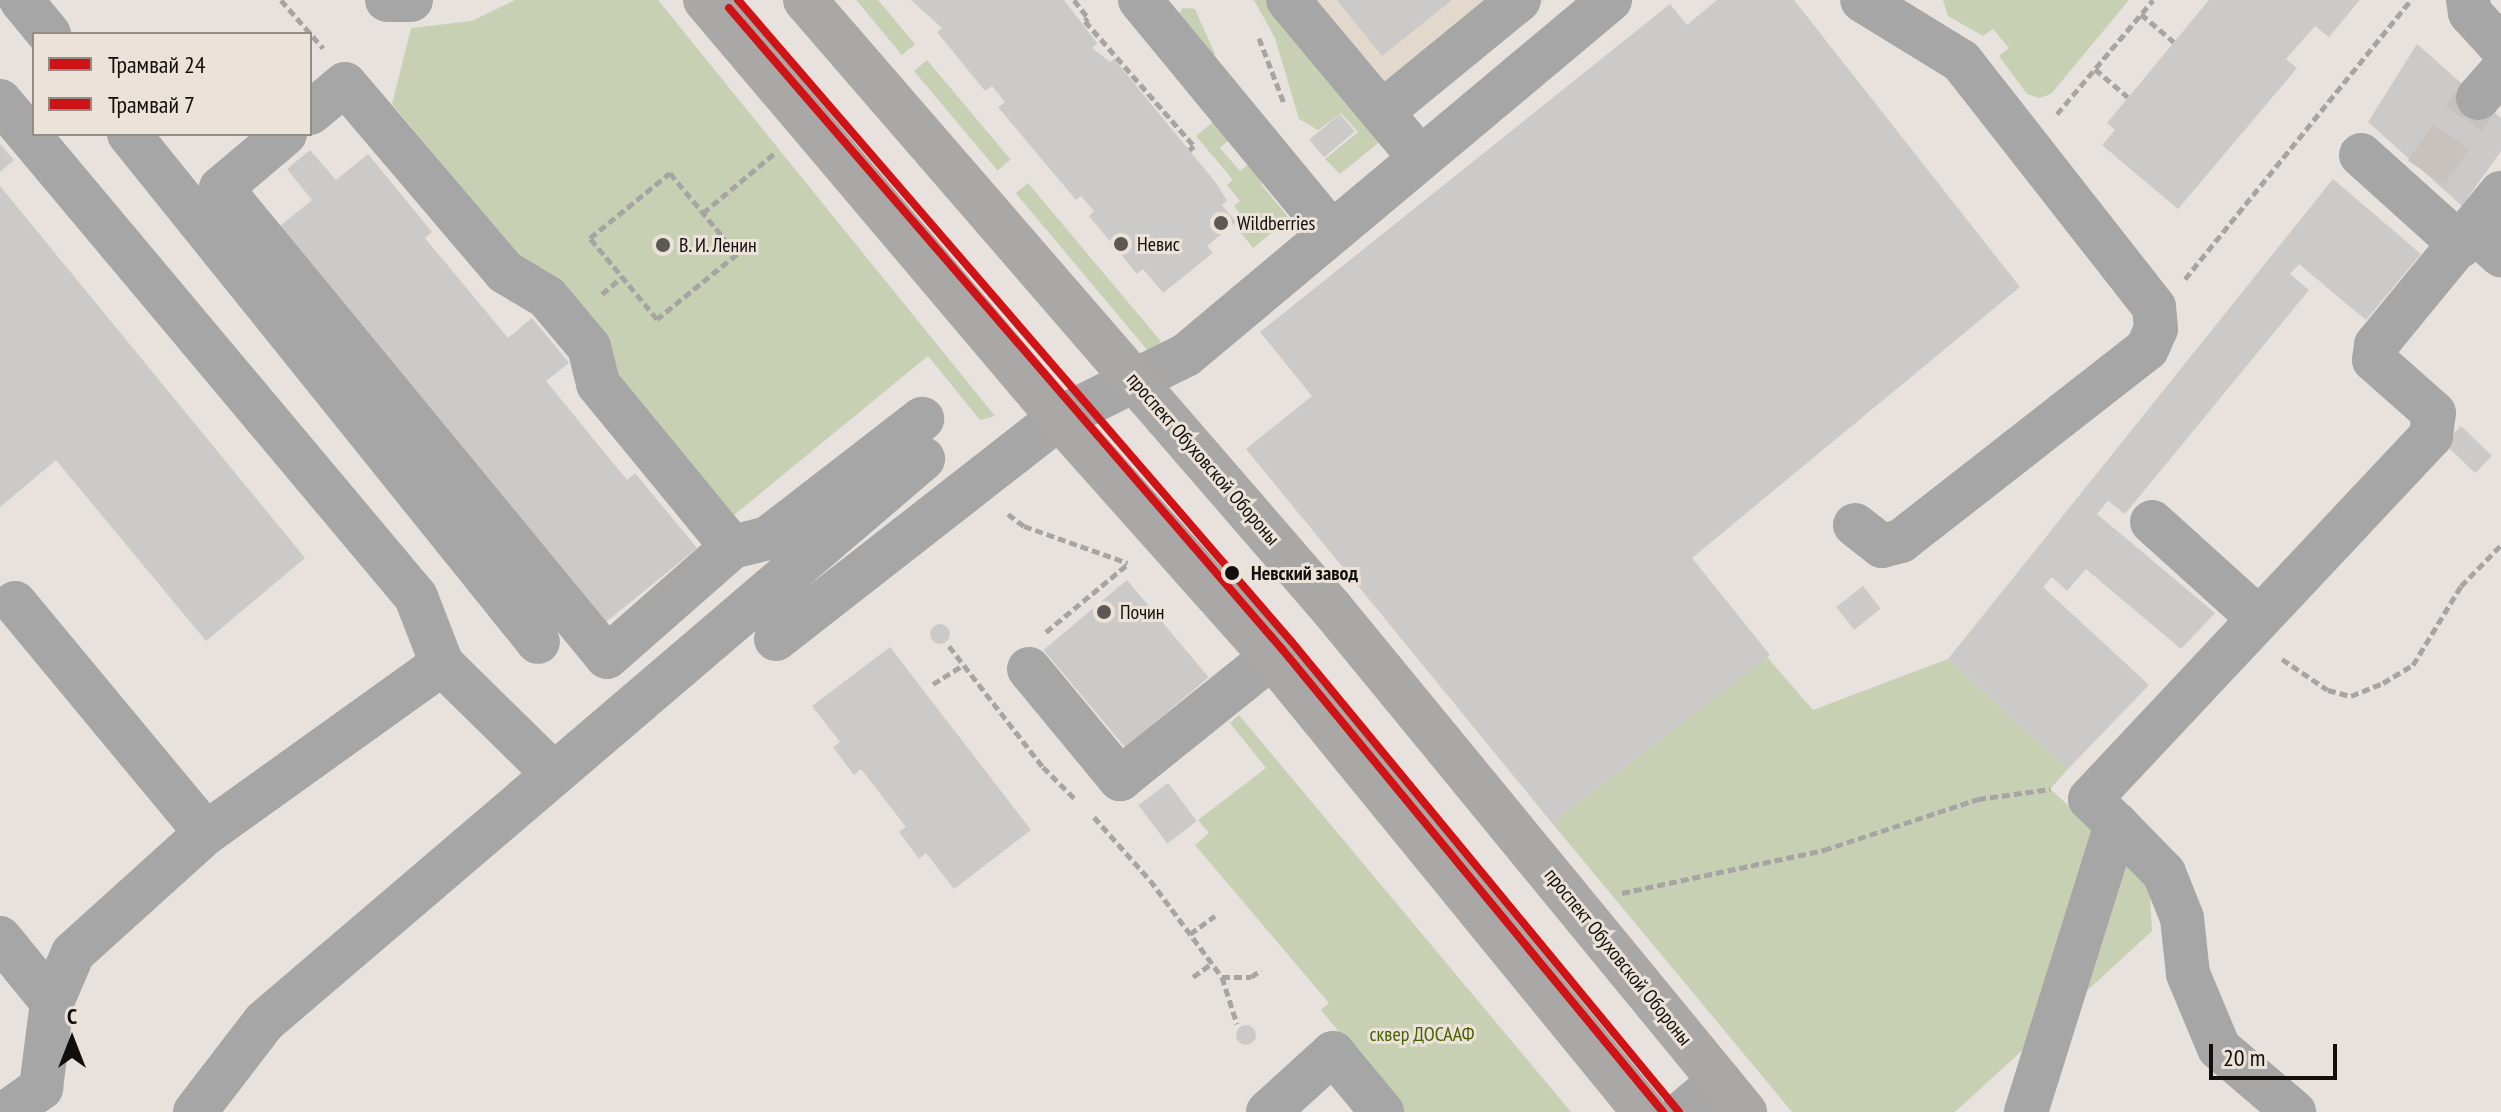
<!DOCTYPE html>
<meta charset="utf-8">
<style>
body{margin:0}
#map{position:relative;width:2501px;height:1112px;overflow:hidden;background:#e7e2dd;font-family:"PT Sans Narrow",sans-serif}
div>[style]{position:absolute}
.education>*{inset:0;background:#e2d8cb}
.green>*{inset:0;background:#c8d0b3;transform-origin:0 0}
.building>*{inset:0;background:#ccc9c9;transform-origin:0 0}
.round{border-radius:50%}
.minor-tunnel>*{height:44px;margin-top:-22px;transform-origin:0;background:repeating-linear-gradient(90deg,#c7c2be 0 44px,transparent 0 66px)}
.path>*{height:5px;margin-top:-2.5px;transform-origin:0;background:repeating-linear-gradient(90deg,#a6a5a4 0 8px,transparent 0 12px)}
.minor>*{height:44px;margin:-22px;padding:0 22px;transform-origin:22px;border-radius:22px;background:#a6a6a6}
.major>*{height:44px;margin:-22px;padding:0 22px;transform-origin:22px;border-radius:22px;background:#aaa7a7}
.tram-1>*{height:8px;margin:-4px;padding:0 4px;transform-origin:4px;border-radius:4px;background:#ce1417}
.tram-2>*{height:8px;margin:-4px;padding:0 4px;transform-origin:4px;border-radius:4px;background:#ce1417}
.dots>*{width:22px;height:22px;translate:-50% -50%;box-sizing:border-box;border:4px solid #ebe2d9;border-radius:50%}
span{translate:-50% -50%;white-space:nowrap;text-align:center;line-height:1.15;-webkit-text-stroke:6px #ebe2d9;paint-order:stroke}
.poi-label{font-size:20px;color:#110e0b}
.left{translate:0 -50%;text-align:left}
.street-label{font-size:20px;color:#110e0b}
.stop-label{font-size:20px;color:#110e0b;font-weight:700}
.park-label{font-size:20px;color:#486000}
.legend{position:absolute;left:32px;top:32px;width:280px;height:104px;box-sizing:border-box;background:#ebe2d9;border:2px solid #948d87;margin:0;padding:10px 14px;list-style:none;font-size:24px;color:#110e0b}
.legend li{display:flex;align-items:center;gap:16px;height:40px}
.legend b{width:40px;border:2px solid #948d87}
.north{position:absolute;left:32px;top:1000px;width:80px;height:80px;-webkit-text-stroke:6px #ebe2d9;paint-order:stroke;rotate:0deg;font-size:22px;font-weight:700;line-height:32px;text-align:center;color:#110e0b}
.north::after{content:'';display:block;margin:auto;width:28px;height:36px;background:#110e0b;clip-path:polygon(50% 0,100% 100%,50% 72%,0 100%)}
.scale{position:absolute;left:2209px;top:1044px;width:128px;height:36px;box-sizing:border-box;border:4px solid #110e0b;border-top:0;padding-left:10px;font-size:24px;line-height:28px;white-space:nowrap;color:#110e0b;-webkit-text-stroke:6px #ebe2d9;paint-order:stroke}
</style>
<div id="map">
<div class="education">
<i style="clip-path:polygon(1267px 0,1546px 0,1382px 140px)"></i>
</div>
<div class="green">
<i style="clip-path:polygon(515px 0,658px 0,995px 416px,980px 420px,928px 356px,734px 515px,392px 104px,411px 28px,472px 21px)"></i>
<i style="clip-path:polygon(856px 0,878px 0,915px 44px,902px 55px)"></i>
<i style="clip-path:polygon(1254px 0,1267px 0,1382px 140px,1340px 174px,1325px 159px,1358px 132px,1341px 113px,1318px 130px,1299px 119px,1275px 38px)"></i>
<i style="clip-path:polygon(1943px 0,2129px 0,2051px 94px,2039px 98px,2027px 94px,1999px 56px,2009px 48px,1993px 29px,1983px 36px,1948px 16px)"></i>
<i style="clip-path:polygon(1183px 8px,1195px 9px,1215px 54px,1209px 59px,1175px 18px)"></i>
<i style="left:927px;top:60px;width:130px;height:17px;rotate:50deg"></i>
<i style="clip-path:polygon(1213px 122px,1236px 134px,1220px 148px,1240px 171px,1255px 159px,1270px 177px,1261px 184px,1289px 218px,1253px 248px,1238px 229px,1246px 222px,1234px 206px,1240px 201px,1227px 185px,1233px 180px,1196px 136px)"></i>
<i style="left:1028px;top:183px;width:207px;height:16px;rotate:50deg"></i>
<i style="clip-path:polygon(1767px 657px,1813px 710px,1948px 659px,2068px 769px,2050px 789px,2149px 878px,2152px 931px,1955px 1112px,1792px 1112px,1552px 823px)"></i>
<i style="clip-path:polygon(1239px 715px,1571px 1112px,1404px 1112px,1321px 1010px,1329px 1003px,1195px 845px,1209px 833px,1198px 820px,1266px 768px,1230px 723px)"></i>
</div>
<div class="building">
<i style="clip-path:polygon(911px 0,1064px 0,1097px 43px,1092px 48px,1110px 62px,1114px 59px,1217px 184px,1227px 201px,1222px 205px,1236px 222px,1207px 246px,1213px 253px,1163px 293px,1143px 269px,1137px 274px,1089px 216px,1094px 211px,1081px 196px,1076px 200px,998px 107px,1005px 102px,992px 86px,985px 91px,937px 32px,942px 28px)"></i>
<i style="clip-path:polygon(1337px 0,1452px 0,1382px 56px)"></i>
<i style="clip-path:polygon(1717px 0,1794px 0,2020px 287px,1692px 558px,1770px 655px,1552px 823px,1246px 449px,1312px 396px,1260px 332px,1670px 4px,1687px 25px)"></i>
<i style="clip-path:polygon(2209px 0,2360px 0,2329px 37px,2315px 26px,2286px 59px,2297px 68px,2178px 209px,2102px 145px,2115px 130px,2107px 123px)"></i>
<i style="clip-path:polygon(2417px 44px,2501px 118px,2501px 151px,2462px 206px,2368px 122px)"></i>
<i style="left:1340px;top:114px;width:23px;height:40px;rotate:50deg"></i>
<i style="clip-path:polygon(0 144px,14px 160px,0 172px)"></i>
<i style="clip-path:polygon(310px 150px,336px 180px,368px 154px,432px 232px,425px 238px,508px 338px,532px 318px,569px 363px,546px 381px,627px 480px,635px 473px,697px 548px,600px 627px,275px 230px,312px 200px,287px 169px)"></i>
<i style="clip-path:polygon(2333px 179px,2421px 254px,2366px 320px,2299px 264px,2290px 274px,2309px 290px,2125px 514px,2108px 501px,2097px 514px,2215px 613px,2181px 649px,2086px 569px,2067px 591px,2052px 577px,2043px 587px,2149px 685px,2068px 769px,1948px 659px)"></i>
<i style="clip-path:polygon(0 186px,305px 558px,206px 641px,56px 460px,0 507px)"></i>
<i style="left:2461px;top:426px;width:43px;height:24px;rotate:44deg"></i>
<i style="left:1127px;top:580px;width:127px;height:109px;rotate:50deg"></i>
<i style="left:1863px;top:586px;width:29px;height:34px;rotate:52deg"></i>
<i class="round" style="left:930px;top:624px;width:20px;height:20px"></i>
<i style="clip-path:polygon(890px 647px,1031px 830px,954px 889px,926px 853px,919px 859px,899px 832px,906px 827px,861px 769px,854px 775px,833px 747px,840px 742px,812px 706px)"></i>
<i style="left:1168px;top:783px;width:48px;height:37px;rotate:53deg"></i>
<i class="round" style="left:1236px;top:1025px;width:20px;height:20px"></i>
</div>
<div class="minor-tunnel">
<i style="left:2426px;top:173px;width:91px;rotate:-55.3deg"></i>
</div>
<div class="path">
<i style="left:281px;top:0;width:64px;rotate:48.8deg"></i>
<i style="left:1074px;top:0;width:23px;rotate:52deg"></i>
<i style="left:1088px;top:18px;width:4px;rotate:135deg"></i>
<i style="left:1085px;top:21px;width:166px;rotate:48.9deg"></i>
<i style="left:1194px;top:146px;width:6px;rotate:141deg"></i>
<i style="left:2141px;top:14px;width:43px;rotate:40.3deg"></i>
<i style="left:1259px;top:38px;width:70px;rotate:69deg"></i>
<i style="left:2095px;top:69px;width:43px;rotate:40.3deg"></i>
<i style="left:2057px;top:114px;width:149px;rotate:-49.9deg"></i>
<i style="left:670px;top:173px;width:105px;rotate:50.4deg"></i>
<i style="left:737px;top:254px;width:103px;rotate:140.9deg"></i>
<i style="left:657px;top:319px;width:105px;rotate:-129.6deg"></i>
<i style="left:590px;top:238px;width:103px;rotate:-39.1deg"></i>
<i style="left:703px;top:213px;width:95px;rotate:-39.9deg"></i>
<i style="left:2185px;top:279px;width:359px;rotate:-51deg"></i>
<i style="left:602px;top:294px;width:26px;rotate:-40deg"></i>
<i style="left:1008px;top:514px;width:20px;rotate:37deg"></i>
<i style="left:1024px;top:526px;width:110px;rotate:19.6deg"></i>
<i style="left:1046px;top:632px;width:107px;rotate:-39.7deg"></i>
<i style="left:949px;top:646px;width:153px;rotate:52.2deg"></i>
<i style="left:1043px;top:767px;width:45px;rotate:45deg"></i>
<i style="left:2282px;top:659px;width:55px;rotate:34deg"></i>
<i style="left:2328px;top:690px;width:24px;rotate:15deg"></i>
<i style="left:2351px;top:696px;width:35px;rotate:-22deg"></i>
<i style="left:2383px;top:683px;width:35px;rotate:-31deg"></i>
<i style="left:2413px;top:665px;width:92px;rotate:-58.7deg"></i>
<i style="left:2461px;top:586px;width:57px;rotate:-45.7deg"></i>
<i style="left:933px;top:684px;width:36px;rotate:-32deg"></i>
<i style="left:1094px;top:817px;width:84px;rotate:48.4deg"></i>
<i style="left:1150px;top:880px;width:121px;rotate:53.4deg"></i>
<i style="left:1222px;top:977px;width:49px;rotate:72.3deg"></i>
<i style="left:1622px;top:893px;width:207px;rotate:-12deg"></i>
<i style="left:1824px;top:850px;width:162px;rotate:-18.3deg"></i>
<i style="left:1978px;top:799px;width:73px;rotate:-7.9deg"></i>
<i style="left:1190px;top:934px;width:31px;rotate:-36deg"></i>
<i style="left:1193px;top:977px;width:24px;rotate:-36deg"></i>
<i style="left:1222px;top:977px;width:29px"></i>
<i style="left:1251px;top:977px;width:12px;rotate:-35deg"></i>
</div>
<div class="minor">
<i style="left:21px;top:0;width:44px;rotate:50.5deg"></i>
<i style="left:387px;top:0;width:24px"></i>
<i style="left:1140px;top:0;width:301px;rotate:50.5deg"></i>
<i style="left:1288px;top:0;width:206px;rotate:50.1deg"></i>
<i style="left:2468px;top:0;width:13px;rotate:81deg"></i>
<i style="left:2470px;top:13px;width:46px;rotate:47.6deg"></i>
<i style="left:2478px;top:98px;width:35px;rotate:-49deg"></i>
<i style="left:0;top:101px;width:647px;rotate:50.01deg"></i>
<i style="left:416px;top:597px;width:72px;rotate:68.8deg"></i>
<i style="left:442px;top:664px;width:157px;rotate:44.5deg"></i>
<i style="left:1382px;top:112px;width:177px;rotate:-39.3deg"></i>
<i style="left:310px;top:113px;width:45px;rotate:-39.6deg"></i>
<i style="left:345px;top:84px;width:247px;rotate:49.6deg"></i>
<i style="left:505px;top:272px;width:49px;rotate:30.8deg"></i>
<i style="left:547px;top:297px;width:65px;rotate:50deg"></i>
<i style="left:589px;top:347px;width:38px;rotate:76deg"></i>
<i style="left:598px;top:384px;width:211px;rotate:50.6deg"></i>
<i style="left:129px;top:134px;width:652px;rotate:51.16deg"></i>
<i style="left:285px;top:134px;width:84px;rotate:139.8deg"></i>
<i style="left:221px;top:188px;width:607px;rotate:50.54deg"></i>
<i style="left:607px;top:657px;width:167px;rotate:-41.3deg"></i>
<i style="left:732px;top:547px;width:37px;rotate:-14deg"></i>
<i style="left:768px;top:538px;width:195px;rotate:-37.7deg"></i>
<i style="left:2361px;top:155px;width:135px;rotate:42deg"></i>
<i style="left:2473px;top:230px;width:38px;rotate:42deg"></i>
<i style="left:2152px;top:522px;width:142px;rotate:42.1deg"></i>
<i style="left:1855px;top:525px;width:34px;rotate:38deg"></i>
<i style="left:1882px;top:546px;width:20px;rotate:-15deg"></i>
<i style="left:1901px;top:541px;width:312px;rotate:-38deg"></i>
<i style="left:2147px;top:349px;width:22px;rotate:-66deg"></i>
<i style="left:2156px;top:329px;width:22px;rotate:-95deg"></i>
<i style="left:2154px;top:307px;width:313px;rotate:-128.1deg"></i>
<i style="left:1961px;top:61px;width:116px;rotate:-148.4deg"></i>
<i style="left:15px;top:603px;width:299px;rotate:50.3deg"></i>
<i style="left:206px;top:833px;width:290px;rotate:-35.6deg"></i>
<i style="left:776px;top:639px;width:359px;rotate:-38deg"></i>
<i style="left:1059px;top:418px;width:142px;rotate:-26.4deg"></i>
<i style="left:1186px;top:355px;width:553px;rotate:-39.94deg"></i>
<i style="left:1029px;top:669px;width:143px;rotate:50.4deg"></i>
<i style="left:1120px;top:779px;width:195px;rotate:-38.8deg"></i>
<i style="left:2116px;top:824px;width:36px;rotate:-136deg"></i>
<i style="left:2090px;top:799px;width:498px;rotate:-46.8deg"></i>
<i style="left:2431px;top:436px;width:23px;rotate:-83deg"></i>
<i style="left:2434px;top:413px;width:80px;rotate:-138.5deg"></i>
<i style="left:2374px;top:360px;width:15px;rotate:-82deg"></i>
<i style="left:2376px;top:345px;width:197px;rotate:-50.6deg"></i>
<i style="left:0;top:938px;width:82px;rotate:50.9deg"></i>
<i style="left:7px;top:1112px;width:42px;rotate:-35.2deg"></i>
<i style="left:41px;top:1088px;width:87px;rotate:-82.7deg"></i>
<i style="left:52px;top:1002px;width:53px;rotate:-66.8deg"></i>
<i style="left:73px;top:953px;width:179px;rotate:-42.1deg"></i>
<i style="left:195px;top:1112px;width:113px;rotate:-52.5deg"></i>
<i style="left:264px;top:1022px;width:867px;rotate:-40.51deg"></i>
<i style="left:1268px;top:1112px;width:88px;rotate:-42.2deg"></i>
<i style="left:1333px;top:1053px;width:77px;rotate:50.3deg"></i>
<i style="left:1683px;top:1112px;width:48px;rotate:-40deg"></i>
<i style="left:2026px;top:1112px;width:302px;rotate:-72.6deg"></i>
<i style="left:2116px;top:824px;width:69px;rotate:45.6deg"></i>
<i style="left:2164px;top:873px;width:48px;rotate:68.2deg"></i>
<i style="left:2182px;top:918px;width:56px;rotate:83.9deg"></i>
<i style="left:2188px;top:974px;width:80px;rotate:67.3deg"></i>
<i style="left:2219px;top:1048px;width:99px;rotate:40.5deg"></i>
</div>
<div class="major">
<i style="left:705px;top:0;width:548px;rotate:49.74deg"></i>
<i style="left:1059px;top:418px;width:320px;rotate:48.3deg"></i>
<i style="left:1272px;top:657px;width:588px;rotate:50.73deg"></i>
<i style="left:805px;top:0;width:805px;rotate:49.13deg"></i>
<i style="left:1332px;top:609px;width:651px;rotate:50.61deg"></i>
</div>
<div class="tram-1">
<i style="left:738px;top:0;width:847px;rotate:49.22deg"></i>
<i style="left:1291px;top:641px;width:610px;rotate:50.52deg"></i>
</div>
<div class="tram-2">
<i style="left:729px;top:8px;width:847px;rotate:49.22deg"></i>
<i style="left:1282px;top:649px;width:600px;rotate:50.55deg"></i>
</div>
<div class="dots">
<i style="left:1221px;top:223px;background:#5c5854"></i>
<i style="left:1121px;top:244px;background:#5c5854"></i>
<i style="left:663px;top:245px;background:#5c5854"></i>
<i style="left:1232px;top:573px;background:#110e0b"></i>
<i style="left:1104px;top:612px;background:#5c5854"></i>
</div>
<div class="poi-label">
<span class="left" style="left:1237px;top:223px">Wildberries</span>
<span class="left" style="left:1137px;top:244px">Невис</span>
<span class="left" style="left:679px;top:245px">В. И. Ленин</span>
<span class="left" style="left:1120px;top:612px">Почин</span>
</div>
<div class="street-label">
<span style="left:1203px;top:459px;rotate:49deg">проспект Обуховской Обороны</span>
<span style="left:1618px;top:957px;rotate:51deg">проспект Обуховской Обороны</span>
</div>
<div class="stop-label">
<span class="left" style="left:1251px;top:573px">Невский завод</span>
</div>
<div class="park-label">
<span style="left:1422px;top:1034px">сквер ДОСААФ</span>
</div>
<ul class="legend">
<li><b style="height:10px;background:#ce1417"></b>Трамвай 24</li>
<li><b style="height:10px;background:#ce1417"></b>Трамвай 7</li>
</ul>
<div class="north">С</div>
<div class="scale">20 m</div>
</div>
